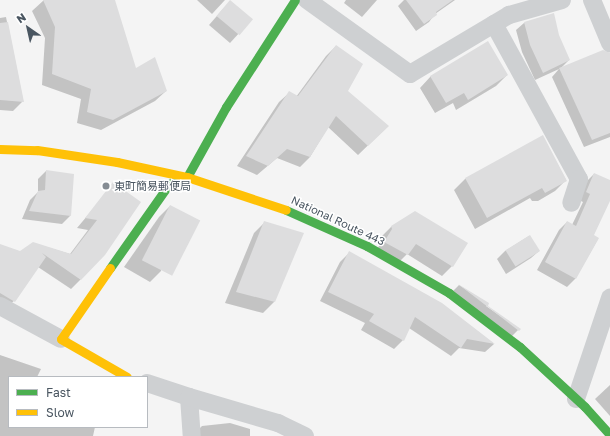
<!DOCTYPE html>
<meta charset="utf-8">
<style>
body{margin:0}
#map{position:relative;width:610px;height:436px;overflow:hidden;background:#f4f4f4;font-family:"Golos Text","Noto Sans JP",sans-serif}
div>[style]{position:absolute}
.shadow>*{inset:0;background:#0003}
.building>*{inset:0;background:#ddddde;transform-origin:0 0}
.street>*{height:18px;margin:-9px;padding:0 9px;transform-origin:9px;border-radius:9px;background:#ced0d2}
.fast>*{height:9px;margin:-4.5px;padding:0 4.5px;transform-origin:4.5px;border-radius:4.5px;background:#4caf50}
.slow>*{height:9px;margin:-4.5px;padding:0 4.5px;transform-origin:4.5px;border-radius:4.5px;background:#ffc107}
.dots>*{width:11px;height:11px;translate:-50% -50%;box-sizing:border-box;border:2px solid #fff;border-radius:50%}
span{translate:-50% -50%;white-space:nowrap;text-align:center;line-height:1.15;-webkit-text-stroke:3px #fff;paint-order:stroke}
.poi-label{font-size:11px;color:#4a5661}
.left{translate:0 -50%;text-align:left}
.street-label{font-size:11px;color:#4a5661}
.legend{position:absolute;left:8px;top:376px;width:140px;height:52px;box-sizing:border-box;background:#fff;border:1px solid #b7bbc0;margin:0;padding:5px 7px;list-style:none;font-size:12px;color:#4a5661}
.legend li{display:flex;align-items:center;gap:8px;height:20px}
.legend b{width:20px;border:1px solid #b7bbc0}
.north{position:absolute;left:8px;top:8px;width:40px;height:40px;-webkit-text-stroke:3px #fff;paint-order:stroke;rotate:326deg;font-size:11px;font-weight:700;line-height:16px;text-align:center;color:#4a5661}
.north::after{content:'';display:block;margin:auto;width:14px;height:18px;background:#4a5661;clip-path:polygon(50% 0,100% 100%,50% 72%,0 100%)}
</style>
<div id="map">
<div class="shadow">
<i style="clip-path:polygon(44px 0,114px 0,135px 69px,166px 91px,155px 101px,101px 130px,77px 123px,81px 99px,42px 85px,45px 38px,32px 11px)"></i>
<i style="clip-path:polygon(197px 0,225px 0,212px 14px)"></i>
<i style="clip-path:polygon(346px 0,377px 0,362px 17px,344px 3px)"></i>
<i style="clip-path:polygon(404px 0,455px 0,435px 14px,429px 22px,416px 31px,398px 6px)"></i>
<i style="clip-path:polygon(223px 9px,252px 19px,230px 43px,209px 25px)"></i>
<i style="clip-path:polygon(6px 17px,23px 101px,13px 111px,0 110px,0 18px)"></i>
<i style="clip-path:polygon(524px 23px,558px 35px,569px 60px,561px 68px,610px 59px,610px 137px,584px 147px,552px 77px,559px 69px,535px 80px,522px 52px,516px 30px)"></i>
<i style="clip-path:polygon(336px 46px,347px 91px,387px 127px,358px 155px,328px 127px,310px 157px,300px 167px,277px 158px,257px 175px,237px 166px,279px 102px,289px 93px,296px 97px,326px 56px)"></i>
<i style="clip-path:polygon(507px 75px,496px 86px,456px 110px,453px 103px,435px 113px,420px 88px,431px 76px)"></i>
<i style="clip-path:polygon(543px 137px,566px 180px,555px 191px,538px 201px,532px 201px,530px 198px,475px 229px,454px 190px,465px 179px)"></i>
<i style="clip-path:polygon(46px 171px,73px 175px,70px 216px,62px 224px,22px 219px,30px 200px,38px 192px,38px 179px)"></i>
<i style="clip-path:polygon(594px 174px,610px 181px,610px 198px,593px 236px,598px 239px,575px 279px,567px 287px,537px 270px,559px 230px,567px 222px,572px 225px,583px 202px,579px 200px,586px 182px)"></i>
<i style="clip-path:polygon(114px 184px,81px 279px,71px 289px,38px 267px,16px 299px,5px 309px,0 309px,0 245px,21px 252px,33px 243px,70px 254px,88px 230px,77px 228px)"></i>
<i style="clip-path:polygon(170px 206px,161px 271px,150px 282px,124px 267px,159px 217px)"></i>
<i style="clip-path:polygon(415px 212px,452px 266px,442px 276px,407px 254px,397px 264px,375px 252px,383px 240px,381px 237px,391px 227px)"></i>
<i style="clip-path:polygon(265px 222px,302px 234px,274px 302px,263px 313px,225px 303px,254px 233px)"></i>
<i style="clip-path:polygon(529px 236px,539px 251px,531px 258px,506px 274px,497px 259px,505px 251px)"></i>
<i style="clip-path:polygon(349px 253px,442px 304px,494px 344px,485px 352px,459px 348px,451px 356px,409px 328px,403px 340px,394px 349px,361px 330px,365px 323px,320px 301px,340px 262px)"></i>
<i style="clip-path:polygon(459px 285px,488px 304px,486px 306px,519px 329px,510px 338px,452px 292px)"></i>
<i style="clip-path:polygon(0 355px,41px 369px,37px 377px,9px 377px,9px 427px,95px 427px,93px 436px,0 436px)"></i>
<i style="clip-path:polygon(610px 385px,610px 416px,595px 399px)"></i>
<i style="clip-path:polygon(230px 423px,250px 429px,250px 436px,192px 436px,202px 426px)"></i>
</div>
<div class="building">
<i style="clip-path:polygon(43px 0,115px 0,136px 68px,155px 57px,167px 91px,113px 120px,87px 112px,91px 89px,52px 74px,55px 27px)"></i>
<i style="left:230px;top:0;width:30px;height:21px;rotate:40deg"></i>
<i style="clip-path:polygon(406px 0,453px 0,436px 12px,437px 15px,424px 24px)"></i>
<i style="clip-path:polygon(554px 13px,559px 35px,570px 60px,543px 73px,530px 45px,524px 22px)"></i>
<i style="clip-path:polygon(8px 22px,24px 102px,0 100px,0 23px)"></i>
<i style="clip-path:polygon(488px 41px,508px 75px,468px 100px,464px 93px,446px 103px,430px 76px)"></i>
<i style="clip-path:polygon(336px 45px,363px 64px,348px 91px,389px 126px,368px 146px,336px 116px,310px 157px,287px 149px,268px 166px,246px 156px,289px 91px,298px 96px)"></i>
<i style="clip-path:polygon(603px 50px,610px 53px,610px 133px,592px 140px,559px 68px)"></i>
<i style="clip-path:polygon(543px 135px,567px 181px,545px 193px,542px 188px,487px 218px,465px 178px)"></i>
<i style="clip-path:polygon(46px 170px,74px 174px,71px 216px,29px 211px,38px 191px,45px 190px)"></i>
<i style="clip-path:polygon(594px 173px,610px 180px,610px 201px,594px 235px,599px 238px,576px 279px,545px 262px,567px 221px,576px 226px,590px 194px,586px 192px)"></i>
<i style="clip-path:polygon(113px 182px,141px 202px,105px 255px,81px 280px,42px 253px,46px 257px,15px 302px,0 293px,0 244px,20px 251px,33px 242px,71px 254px,97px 220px,85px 218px)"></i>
<i style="left:170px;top:205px;width:34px;height:62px;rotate:27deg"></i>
<i style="clip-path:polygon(415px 211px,468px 243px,453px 267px,416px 244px,408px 255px,384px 242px,392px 229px,391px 226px)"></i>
<i style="clip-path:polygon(264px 221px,304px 233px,275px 302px,236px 292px)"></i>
<i style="left:530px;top:235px;width:19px;height:29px;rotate:58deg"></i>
<i style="clip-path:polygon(349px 251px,442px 303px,495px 344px,467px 339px,461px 348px,415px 317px,404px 341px,369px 321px,374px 314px,328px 292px)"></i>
<i style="clip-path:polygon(458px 284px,489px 303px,488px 306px,521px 329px,519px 331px)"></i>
</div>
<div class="street">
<i style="left:307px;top:0;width:127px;rotate:35.7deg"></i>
<i style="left:410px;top:74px;width:115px;rotate:-30.8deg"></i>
<i style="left:509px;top:15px;width:55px;rotate:-15.8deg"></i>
<i style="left:592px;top:0;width:47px;rotate:67.3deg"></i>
<i style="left:494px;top:24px;width:177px;rotate:61.3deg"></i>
<i style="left:579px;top:179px;width:25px;rotate:108deg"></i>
<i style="left:0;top:306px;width:69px;rotate:28.4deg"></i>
<i style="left:147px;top:383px;width:44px;rotate:18.4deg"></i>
<i style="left:189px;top:397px;width:39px;rotate:86deg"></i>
<i style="left:189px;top:397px;width:93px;rotate:16.3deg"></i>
<i style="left:278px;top:423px;width:30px;rotate:26deg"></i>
<i style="left:576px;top:399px;width:107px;rotate:-71.4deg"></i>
</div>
<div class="fast">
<i style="left:286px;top:210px;width:89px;rotate:24deg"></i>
<i style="left:367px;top:246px;width:95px;rotate:29.8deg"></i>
<i style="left:449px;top:293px;width:89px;rotate:37.3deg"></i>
<i style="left:520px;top:347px;width:88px;rotate:42.7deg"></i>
<i style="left:585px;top:407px;width:38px;rotate:48deg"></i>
<i style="left:110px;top:268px;width:103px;rotate:-54.9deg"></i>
<i style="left:169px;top:184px;width:19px;rotate:-21deg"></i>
<i style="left:187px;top:177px;width:80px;rotate:-60.9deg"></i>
<i style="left:226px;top:107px;width:127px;rotate:-57.2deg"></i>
</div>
<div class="slow">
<i style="left:0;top:149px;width:37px;rotate:2deg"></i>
<i style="left:37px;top:150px;width:81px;rotate:8.5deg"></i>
<i style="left:117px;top:162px;width:72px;rotate:12.1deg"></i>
<i style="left:187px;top:177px;width:104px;rotate:18.4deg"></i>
<i style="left:110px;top:268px;width:86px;rotate:124.6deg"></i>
<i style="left:61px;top:339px;width:76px;rotate:29.9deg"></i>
</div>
<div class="dots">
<i style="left:106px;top:186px;background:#868d94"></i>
</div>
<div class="poi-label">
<span class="left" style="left:114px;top:186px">東町簡易郵便局</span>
</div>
<div class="street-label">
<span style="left:338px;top:221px;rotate:25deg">National Route 443</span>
</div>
<ul class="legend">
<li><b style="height:5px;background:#4caf50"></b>Fast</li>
<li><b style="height:5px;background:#ffc107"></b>Slow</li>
</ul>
<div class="north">N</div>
</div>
